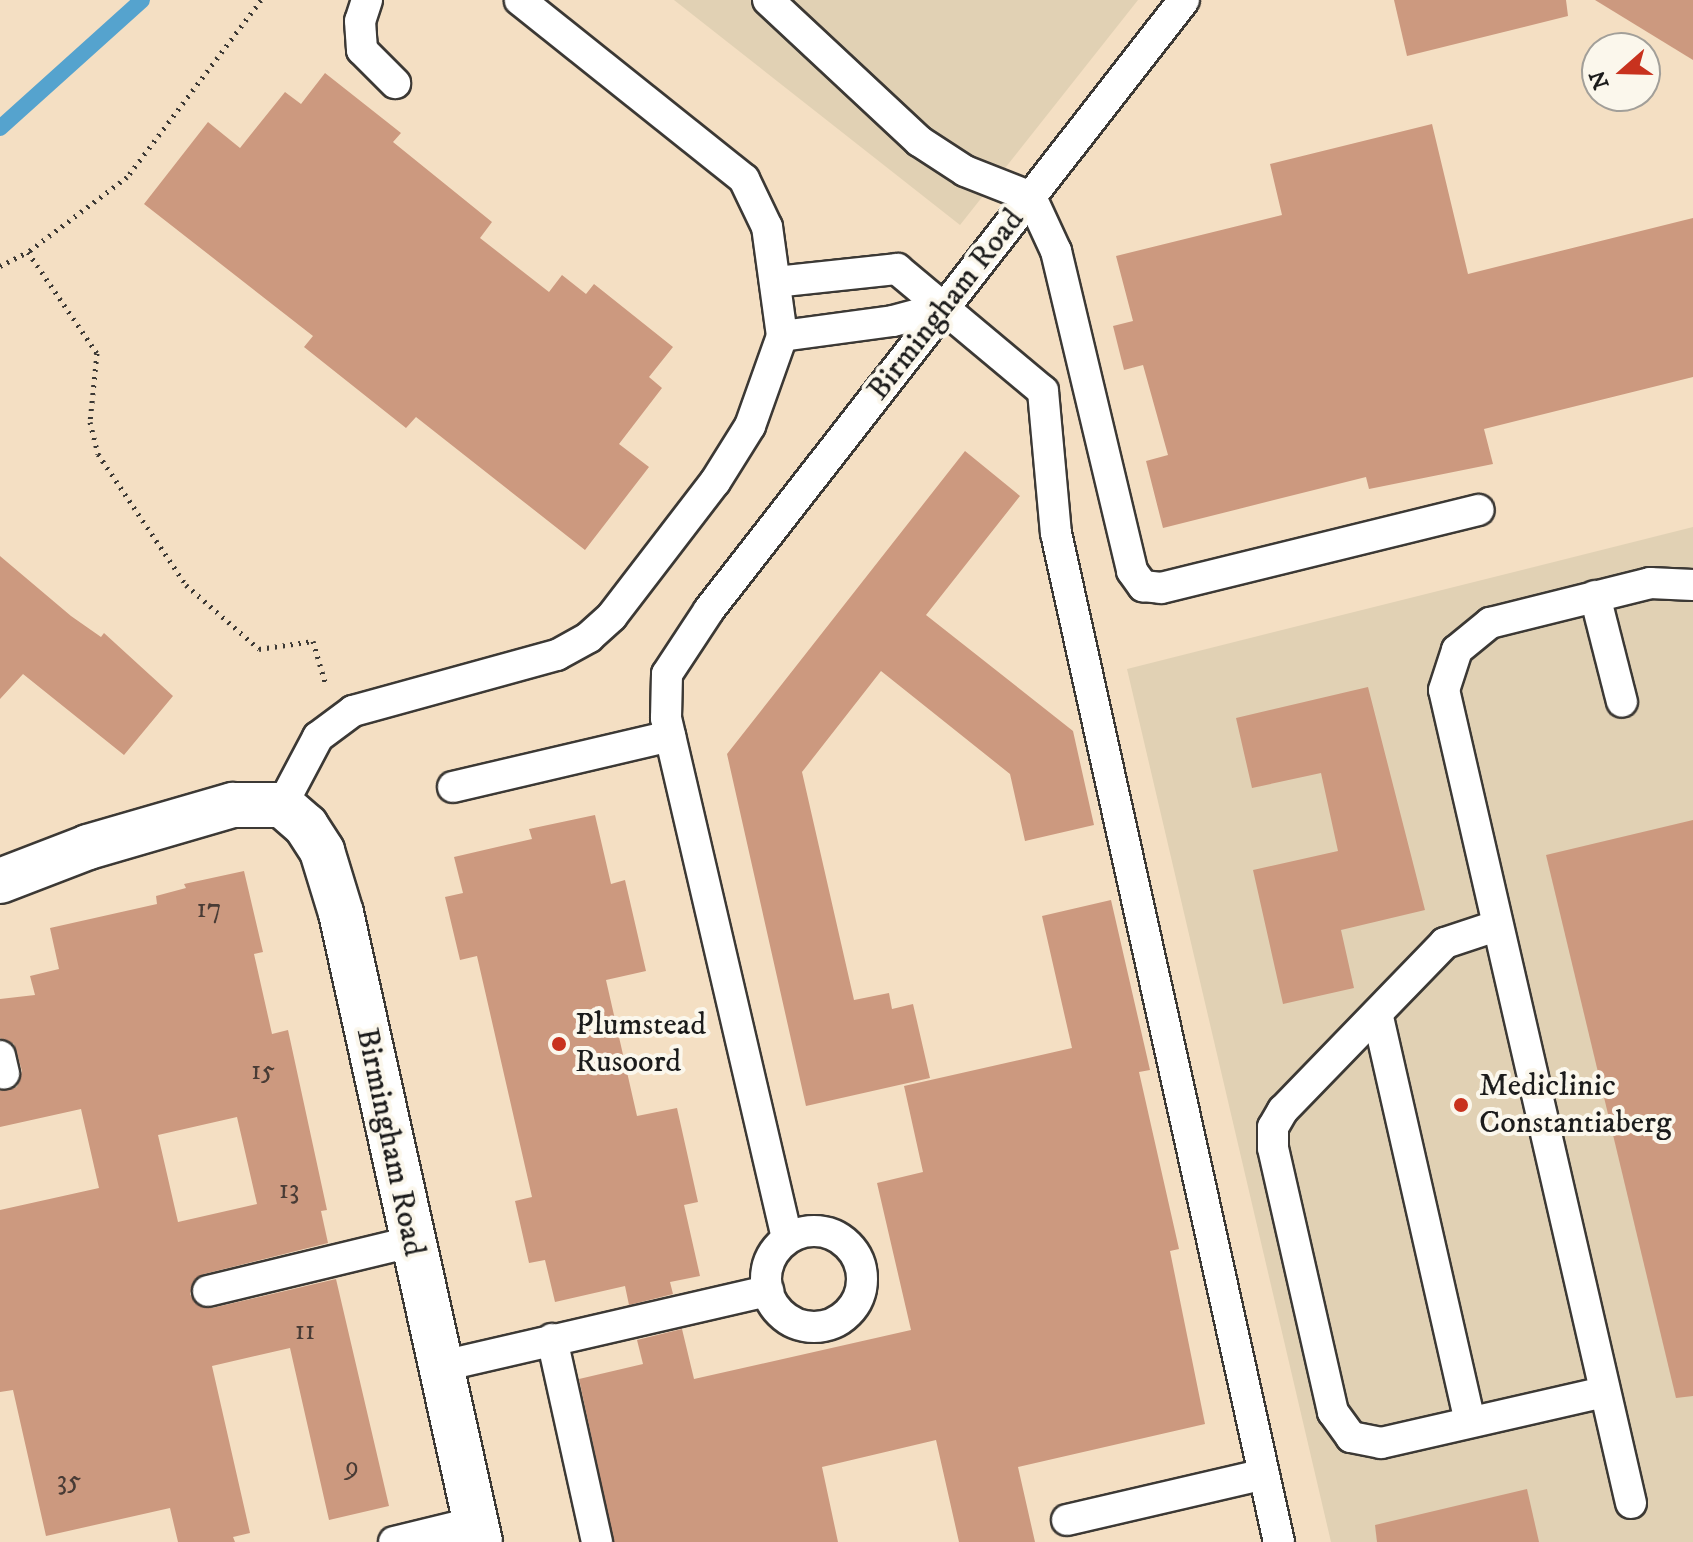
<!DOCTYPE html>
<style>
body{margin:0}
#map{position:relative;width:1693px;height:1542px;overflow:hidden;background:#f4dfc3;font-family:"IM FELL DW Pica",serif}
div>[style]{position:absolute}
.built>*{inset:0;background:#e1d1b4}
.stream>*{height:16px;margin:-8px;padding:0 8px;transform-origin:8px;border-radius:8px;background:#55a3ce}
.building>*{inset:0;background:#cc997f}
.path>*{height:5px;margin-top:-2.5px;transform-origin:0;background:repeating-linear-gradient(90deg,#3c3935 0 2px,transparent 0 8px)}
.roads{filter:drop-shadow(2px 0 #3c3935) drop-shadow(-2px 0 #3c3935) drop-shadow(0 2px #3c3935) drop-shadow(0 -2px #3c3935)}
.service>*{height:30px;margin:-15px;padding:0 15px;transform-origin:15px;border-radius:15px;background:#fff}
.service>.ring{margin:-15px;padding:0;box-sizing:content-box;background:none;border:30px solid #fff;border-radius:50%}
.minor>*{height:44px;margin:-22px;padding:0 22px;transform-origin:22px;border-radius:22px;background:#fff}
.dots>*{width:22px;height:22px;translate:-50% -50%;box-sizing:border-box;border:4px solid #fbf7ec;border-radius:50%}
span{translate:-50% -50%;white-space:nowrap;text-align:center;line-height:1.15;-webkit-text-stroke:8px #fbf7ec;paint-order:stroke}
.number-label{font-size:28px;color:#483b35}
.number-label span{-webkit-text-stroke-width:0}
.street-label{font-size:32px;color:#1c1c1c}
.poi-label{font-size:32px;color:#1c1c1c}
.left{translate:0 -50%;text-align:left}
.north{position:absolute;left:1581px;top:32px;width:80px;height:80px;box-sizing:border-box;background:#fbf7ec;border:2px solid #a29f99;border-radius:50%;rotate:250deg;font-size:22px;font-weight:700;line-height:32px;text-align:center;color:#1c1c1c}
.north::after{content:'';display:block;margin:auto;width:28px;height:36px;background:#c8321e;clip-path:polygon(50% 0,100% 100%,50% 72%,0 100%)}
</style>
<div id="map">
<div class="built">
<i style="clip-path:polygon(674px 0,1138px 0,960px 225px)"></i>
<i style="clip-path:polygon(1693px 527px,1693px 1542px,1331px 1542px,1127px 669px)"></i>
</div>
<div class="stream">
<i style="left:0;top:128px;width:191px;rotate:-42deg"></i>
</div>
<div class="building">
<i style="clip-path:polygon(1394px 0,1566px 0,1568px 16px,1407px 56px)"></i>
<i style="clip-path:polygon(1595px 0,1693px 0,1693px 60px)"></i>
<i style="clip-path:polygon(325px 73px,401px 133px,393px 142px,492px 222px,480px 238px,549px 292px,562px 275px,586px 294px,594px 284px,673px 347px,649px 377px,662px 388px,619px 444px,649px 467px,585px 550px,416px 417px,406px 428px,304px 347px,313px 336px,144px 204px,208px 122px,240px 148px,285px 92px,301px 104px)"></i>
<i style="clip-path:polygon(1432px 124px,1468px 274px,1693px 218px,1693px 377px,1484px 429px,1493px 464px,1369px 489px,1366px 477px,1163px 528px,1146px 461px,1168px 455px,1143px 365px,1124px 370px,1113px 326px,1133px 321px,1116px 256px,1282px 215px,1270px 164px)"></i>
<i style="clip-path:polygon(965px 451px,1020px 496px,926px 615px,1073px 731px,1094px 825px,1025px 841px,1010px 774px,881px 671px,802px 772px,854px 1000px,889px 993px,892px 1009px,913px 1004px,930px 1078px,806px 1106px,727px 754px)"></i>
<i style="clip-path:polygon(0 556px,71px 616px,101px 637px,104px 633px,173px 696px,124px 755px,23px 674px,0 699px)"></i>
<i style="clip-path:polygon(1368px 687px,1425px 910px,1341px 930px,1354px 988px,1283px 1004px,1253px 870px,1338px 851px,1321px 773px,1252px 788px,1236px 718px)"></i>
<i style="clip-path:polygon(595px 815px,611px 884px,625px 880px,646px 971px,606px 980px,637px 1116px,677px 1108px,698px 1202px,684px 1205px,700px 1276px,670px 1282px,673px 1294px,629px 1305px,625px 1286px,555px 1302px,545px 1260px,529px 1263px,515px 1201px,532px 1197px,477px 956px,460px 960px,445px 897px,463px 893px,454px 857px,532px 839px,529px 829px)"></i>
<i style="clip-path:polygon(1693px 820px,1693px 1396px,1676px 1398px,1546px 855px)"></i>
<i style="clip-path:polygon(evenodd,244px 871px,263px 952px,254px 954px,272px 1034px,288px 1030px,327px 1210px,321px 1211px,328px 1243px,204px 1274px,195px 1279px,190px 1294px,196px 1304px,212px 1308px,336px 1279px,389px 1506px,329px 1520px,290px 1348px,212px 1366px,250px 1533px,233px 1537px,235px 1542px,178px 1542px,170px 1508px,46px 1536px,13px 1390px,0 1392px,0 1210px,99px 1188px,81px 1109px,0 1127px,0 1091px,17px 1087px,22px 1071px,14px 1044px,0 1038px,0 999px,35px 995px,30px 976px,59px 969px,50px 928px,157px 904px,156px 896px,186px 888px,184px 884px,244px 871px,237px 1117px,257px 1204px,178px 1222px,158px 1135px,237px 1117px)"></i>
<i style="clip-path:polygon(1111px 900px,1150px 1070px,1139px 1072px,1179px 1249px,1170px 1251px,1205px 1424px,1018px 1467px,1035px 1542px,959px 1542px,936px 1440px,822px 1467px,838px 1542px,614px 1542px,579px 1379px,643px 1364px,637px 1340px,682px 1329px,694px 1379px,911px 1330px,877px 1183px,923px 1172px,904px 1086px,1072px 1048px,1042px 916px)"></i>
<i style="clip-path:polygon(1527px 1489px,1539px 1542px,1377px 1542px,1375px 1525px)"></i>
</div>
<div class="path">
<i style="left:261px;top:0;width:222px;rotate:127.1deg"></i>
<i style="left:127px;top:177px;width:124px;rotate:142.9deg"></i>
<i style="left:28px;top:252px;width:122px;rotate:55.7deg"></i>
<i style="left:97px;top:353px;width:69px;rotate:95.8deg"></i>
<i style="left:90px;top:422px;width:33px;rotate:76deg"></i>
<i style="left:98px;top:454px;width:158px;rotate:56.1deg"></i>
<i style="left:186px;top:585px;width:97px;rotate:41.2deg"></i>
<i style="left:259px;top:649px;width:55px;rotate:-8.4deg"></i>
<i style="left:313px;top:641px;width:43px;rotate:73.7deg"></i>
<i style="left:0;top:266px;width:31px;rotate:-27deg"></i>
</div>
<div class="roads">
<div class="service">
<i style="left:367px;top:0;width:22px;rotate:108deg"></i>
<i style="left:360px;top:21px;width:29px;rotate:86deg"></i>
<i style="left:362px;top:50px;width:47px;rotate:45deg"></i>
<i style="left:768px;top:0;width:207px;rotate:43deg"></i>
<i style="left:919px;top:141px;width:55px;rotate:33.1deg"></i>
<i style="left:965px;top:171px;width:71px;rotate:21.5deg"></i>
<i style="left:1031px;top:197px;width:60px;rotate:65.2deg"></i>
<i style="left:1056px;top:251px;width:329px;rotate:76.6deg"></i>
<i style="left:1132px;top:571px;width:19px;rotate:54deg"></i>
<i style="left:1143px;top:586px;width:18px;rotate:6deg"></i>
<i style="left:1161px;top:588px;width:327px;rotate:-13.8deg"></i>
<i style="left:775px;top:282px;width:123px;rotate:-6.1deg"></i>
<i style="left:897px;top:269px;width:190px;rotate:39.9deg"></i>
<i style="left:1043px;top:391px;width:143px;rotate:84.8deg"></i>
<i style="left:1056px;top:533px;width:1033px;rotate:77.54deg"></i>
<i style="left:782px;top:336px;width:112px;rotate:-7.7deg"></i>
<i style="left:893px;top:321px;width:54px;rotate:-15.1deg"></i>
<i style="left:1595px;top:596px;width:109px;rotate:75.7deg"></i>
<i style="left:453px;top:787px;width:223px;rotate:-13.2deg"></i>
<i style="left:282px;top:805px;width:77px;rotate:-62.1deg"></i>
<i style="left:318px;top:737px;width:44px;rotate:-36.6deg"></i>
<i style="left:353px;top:711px;width:212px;rotate:-15.4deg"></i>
<i style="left:557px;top:655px;width:37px;rotate:-29deg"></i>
<i style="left:589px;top:637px;width:31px;rotate:-42deg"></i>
<i style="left:612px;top:616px;width:169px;rotate:-52.5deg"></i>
<i style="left:715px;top:482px;width:66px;rotate:-58deg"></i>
<i style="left:750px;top:426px;width:96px;rotate:-70.4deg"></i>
<i style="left:782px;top:336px;width:110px;rotate:-97.8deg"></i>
<i style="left:767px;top:227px;width:53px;rotate:-115.6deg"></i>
<i style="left:744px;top:179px;width:287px;rotate:-141.4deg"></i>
<i style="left:1496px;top:926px;width:54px;rotate:161.6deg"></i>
<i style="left:1445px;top:943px;width:233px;rotate:134.1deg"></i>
<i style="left:1283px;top:1110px;width:20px;rotate:120deg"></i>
<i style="left:1273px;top:1127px;width:21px;rotate:90deg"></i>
<i style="left:1273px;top:1148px;width:271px;rotate:77.2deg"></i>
<i style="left:1333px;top:1412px;width:31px;rotate:54deg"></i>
<i style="left:1351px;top:1437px;width:31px;rotate:11deg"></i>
<i style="left:1381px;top:1443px;width:229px;rotate:-12.9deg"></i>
<i style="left:1378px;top:1017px;width:415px;rotate:77.2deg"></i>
<i style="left:0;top:1056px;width:18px;rotate:77deg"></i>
<i class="ring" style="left:766px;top:1231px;width:66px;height:66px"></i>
<i style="left:787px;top:1238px;width:534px;rotate:-103.1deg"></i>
<i style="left:666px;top:718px;width:44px;rotate:-88.7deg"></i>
<i style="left:667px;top:674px;width:77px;rotate:-56.7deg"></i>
<i style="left:709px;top:610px;width:773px;rotate:-52.09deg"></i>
<i style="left:208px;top:1291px;width:209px;rotate:-13.6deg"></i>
<i style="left:552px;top:1339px;width:208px;rotate:77.5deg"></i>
<i style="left:438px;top:1367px;width:339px;rotate:-13deg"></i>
<i style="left:1631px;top:1503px;width:834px;rotate:-102.95deg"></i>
<i style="left:1444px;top:690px;width:42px;rotate:-72deg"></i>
<i style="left:1457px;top:650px;width:43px;rotate:-39.3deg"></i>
<i style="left:1490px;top:623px;width:165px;rotate:-14deg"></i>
<i style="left:1650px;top:583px;width:43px;rotate:2.7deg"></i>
<i style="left:1067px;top:1520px;width:202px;rotate:-13.1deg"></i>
<i style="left:394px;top:1542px;width:84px;rotate:-13.7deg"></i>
</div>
<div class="minor">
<i style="left:0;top:881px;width:94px;rotate:-21.1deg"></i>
<i style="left:88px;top:847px;width:151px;rotate:-16.2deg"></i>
<i style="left:233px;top:805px;width:49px"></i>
<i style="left:282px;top:805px;width:32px;rotate:41deg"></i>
<i style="left:306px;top:826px;width:30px;rotate:57deg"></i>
<i style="left:322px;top:851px;width:65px;rotate:73deg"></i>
<i style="left:341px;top:913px;width:644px;rotate:77.54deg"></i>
</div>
</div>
<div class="dots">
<i style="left:559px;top:1044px;background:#c8321e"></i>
<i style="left:1461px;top:1105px;background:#c8321e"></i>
</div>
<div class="number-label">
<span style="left:209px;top:909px">17</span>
<span style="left:263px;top:1071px">15</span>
<span style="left:289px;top:1190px">13</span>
<span style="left:305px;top:1331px">11</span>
<span style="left:352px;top:1467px">9</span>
<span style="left:69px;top:1481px">35</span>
</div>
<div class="street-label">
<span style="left:946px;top:305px;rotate:-52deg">Birmingham Road</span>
<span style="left:390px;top:1142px;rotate:78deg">Birmingham Road</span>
</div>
<div class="poi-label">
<span class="left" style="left:575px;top:1044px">Plumstead<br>Rusoord</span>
<span class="left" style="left:1479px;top:1105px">Mediclinic<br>Constantiaberg</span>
</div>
<div class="north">N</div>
</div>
